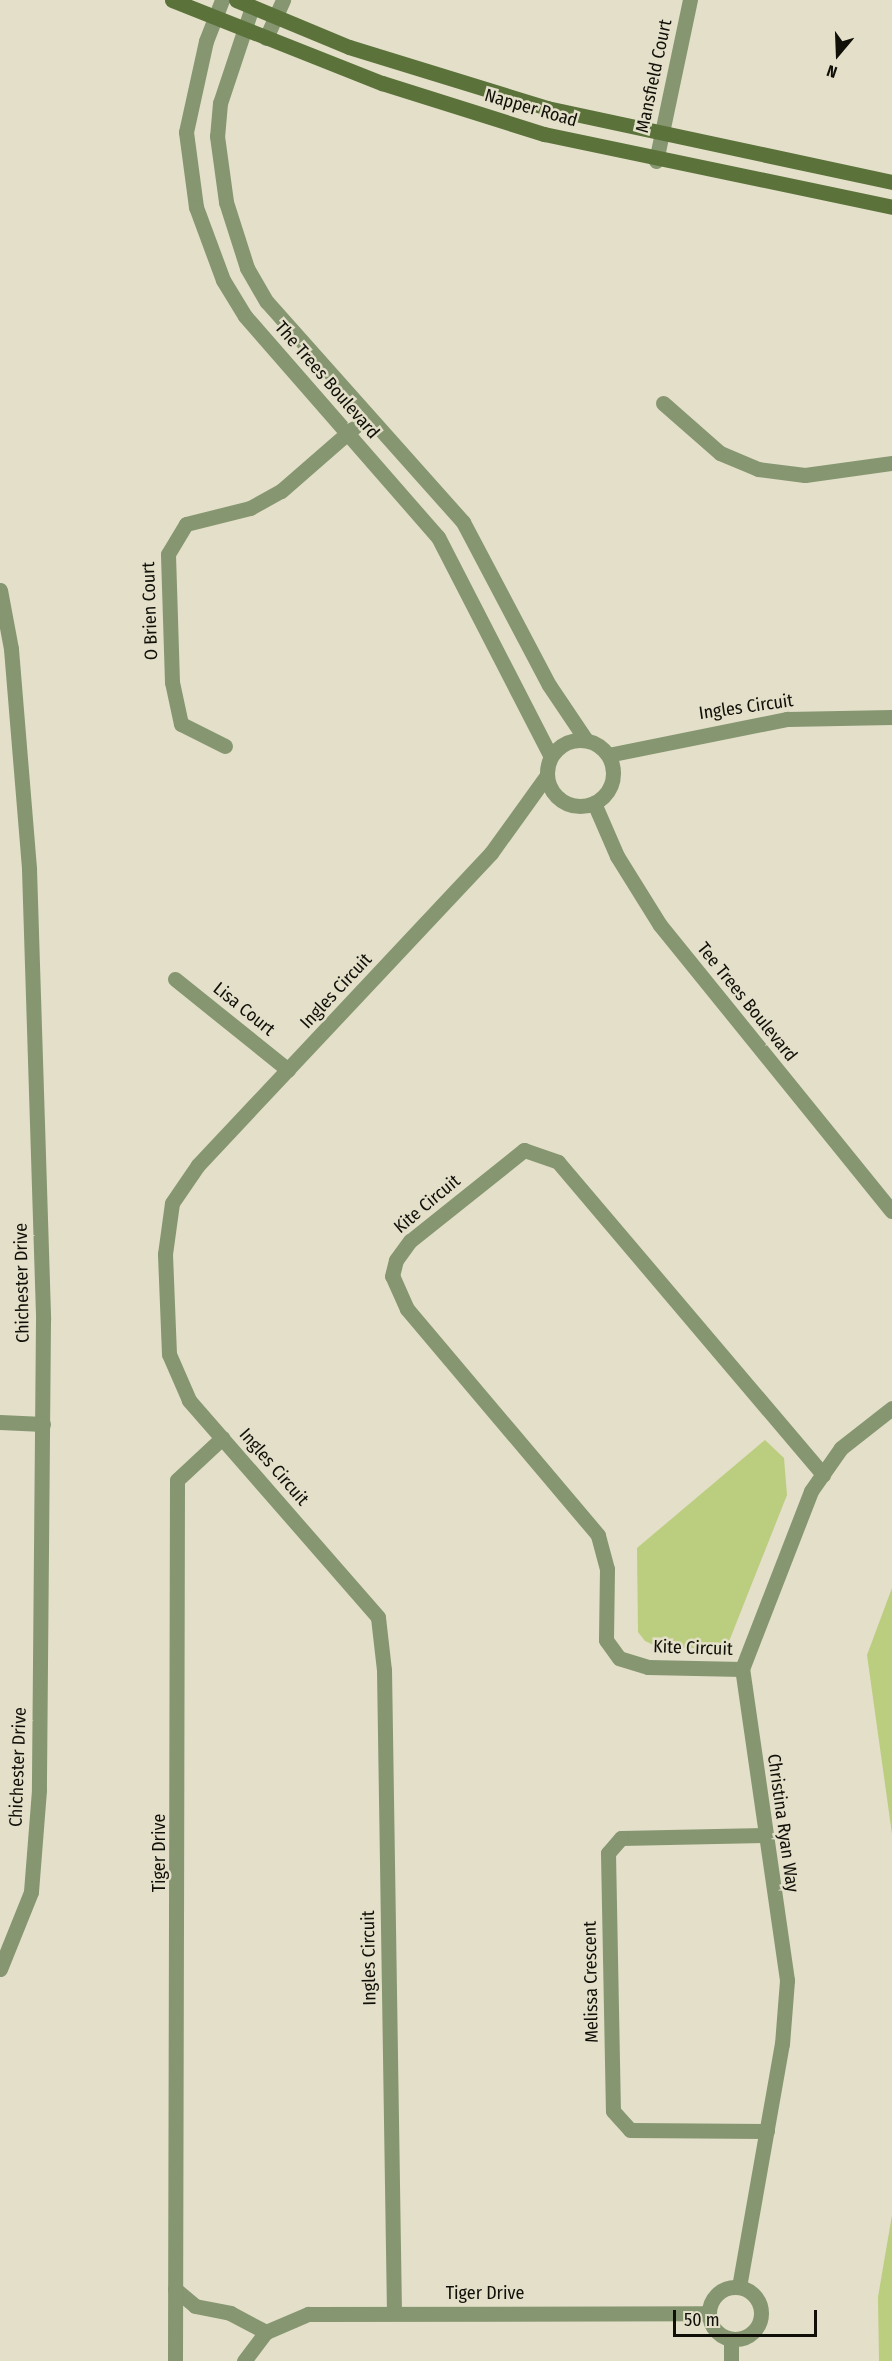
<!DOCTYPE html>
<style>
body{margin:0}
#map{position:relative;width:892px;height:2361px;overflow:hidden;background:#e3dfc9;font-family:"Fira Sans Condensed",sans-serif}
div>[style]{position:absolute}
.green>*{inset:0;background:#bbce7f}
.minor>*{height:15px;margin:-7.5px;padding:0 7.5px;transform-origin:7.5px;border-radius:7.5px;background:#859671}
.minor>.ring{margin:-7.5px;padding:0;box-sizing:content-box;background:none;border:15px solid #859671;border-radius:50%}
.tertiary>*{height:15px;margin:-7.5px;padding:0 7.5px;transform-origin:7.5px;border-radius:7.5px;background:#859671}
.tertiary>.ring{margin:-7.5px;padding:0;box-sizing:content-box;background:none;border:15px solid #859671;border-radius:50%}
.secondary>*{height:15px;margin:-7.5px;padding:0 7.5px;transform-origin:7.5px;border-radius:7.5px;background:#5b733a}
span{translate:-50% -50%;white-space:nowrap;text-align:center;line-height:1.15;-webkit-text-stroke:5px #e3dfc9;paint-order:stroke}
.street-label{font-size:18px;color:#100f08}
.north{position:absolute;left:808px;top:24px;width:60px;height:60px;-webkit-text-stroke:4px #e3dfc9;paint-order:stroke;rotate:199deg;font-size:16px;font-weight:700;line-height:24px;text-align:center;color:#100f08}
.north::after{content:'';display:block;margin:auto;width:21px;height:27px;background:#100f08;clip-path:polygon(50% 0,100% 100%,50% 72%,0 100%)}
.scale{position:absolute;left:673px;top:2310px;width:144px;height:27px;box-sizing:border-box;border:3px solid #100f08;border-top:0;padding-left:8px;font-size:18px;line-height:21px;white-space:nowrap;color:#100f08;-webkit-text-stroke:4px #e3dfc9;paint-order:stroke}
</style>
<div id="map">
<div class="green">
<i style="clip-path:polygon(765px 1440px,784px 1458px,787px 1495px,728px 1644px,719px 1649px,658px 1647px,645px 1641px,638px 1632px,637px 1548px)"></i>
<i style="clip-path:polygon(892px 1588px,892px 1834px,867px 1655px)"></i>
<i style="clip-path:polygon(892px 2215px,892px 2361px,879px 2361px,878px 2297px)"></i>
</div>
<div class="minor">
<i style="left:266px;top:38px;width:42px;rotate:-65.9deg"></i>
<i style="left:656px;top:161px;width:165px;rotate:-78.1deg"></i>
<i style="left:663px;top:403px;width:76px;rotate:41.3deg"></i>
<i style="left:720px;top:453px;width:41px;rotate:22.8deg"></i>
<i style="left:758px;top:469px;width:47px;rotate:7.3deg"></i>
<i style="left:805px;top:475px;width:88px;rotate:-7.9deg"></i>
<i style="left:0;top:590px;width:60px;rotate:79.4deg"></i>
<i style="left:11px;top:649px;width:221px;rotate:85.3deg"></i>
<i style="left:29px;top:869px;width:451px;rotate:88.2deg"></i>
<i style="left:43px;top:1320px;width:470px;rotate:90.5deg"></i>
<i style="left:39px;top:1790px;width:102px;rotate:94.5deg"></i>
<i style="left:31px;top:1892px;width:83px;rotate:111.9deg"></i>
<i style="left:225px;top:746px;width:49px;rotate:-153.4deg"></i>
<i style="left:181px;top:724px;width:43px;rotate:-102.1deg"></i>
<i style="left:172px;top:682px;width:128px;rotate:-91.8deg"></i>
<i style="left:168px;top:554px;width:35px;rotate:-59deg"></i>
<i style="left:186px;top:524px;width:66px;rotate:-14deg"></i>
<i style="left:250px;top:508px;width:35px;rotate:-29deg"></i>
<i style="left:281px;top:491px;width:114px;rotate:-41.1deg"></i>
<i style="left:608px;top:755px;width:183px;rotate:-11.4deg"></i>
<i style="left:787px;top:719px;width:105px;rotate:-1.1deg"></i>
<i style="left:175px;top:979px;width:145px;rotate:38.8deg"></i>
<i style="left:0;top:1422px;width:43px;rotate:2.7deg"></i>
<i style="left:742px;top:1669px;width:94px;rotate:-178.8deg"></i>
<i style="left:648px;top:1667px;width:30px;rotate:-163deg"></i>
<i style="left:619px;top:1658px;width:22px;rotate:-126deg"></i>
<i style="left:606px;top:1640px;width:71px;rotate:-89.2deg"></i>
<i style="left:607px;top:1569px;width:35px;rotate:-105deg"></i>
<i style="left:598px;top:1535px;width:296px;rotate:-130.2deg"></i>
<i style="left:407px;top:1309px;width:36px;rotate:-114deg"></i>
<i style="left:392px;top:1276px;width:16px;rotate:-76deg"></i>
<i style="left:396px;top:1260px;width:24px;rotate:-54deg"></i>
<i style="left:410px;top:1241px;width:146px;rotate:-38.6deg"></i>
<i style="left:524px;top:1150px;width:36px;rotate:19deg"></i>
<i style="left:558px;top:1162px;width:410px;rotate:49.7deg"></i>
<i style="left:764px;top:1835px;width:143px;rotate:178.8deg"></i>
<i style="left:621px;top:1838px;width:20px;rotate:131deg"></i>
<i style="left:608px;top:1853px;width:258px;rotate:88.9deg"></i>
<i style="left:613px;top:2111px;width:25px;rotate:48deg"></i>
<i style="left:630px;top:2130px;width:137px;rotate:0.4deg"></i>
<i style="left:739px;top:2287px;width:247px;rotate:-80deg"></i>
<i style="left:782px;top:2044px;width:64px;rotate:-85.5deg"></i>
<i style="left:787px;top:1980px;width:314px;rotate:-98.2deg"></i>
<i style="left:742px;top:1669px;width:191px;rotate:-68.8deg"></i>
<i style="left:811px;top:1491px;width:52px;rotate:-55.1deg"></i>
<i style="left:841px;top:1448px;width:65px;rotate:-38.1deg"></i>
<i class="ring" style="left:709px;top:2287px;width:37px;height:37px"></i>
<i style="left:175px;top:2289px;width:26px;rotate:40deg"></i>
<i style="left:195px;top:2306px;width:36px;rotate:11deg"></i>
<i style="left:230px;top:2313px;width:41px;rotate:27.8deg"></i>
<i style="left:394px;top:2313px;width:643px;rotate:-90.89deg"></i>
<i style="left:384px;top:1670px;width:53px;rotate:-96.5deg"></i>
<i style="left:378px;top:1617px;width:288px;rotate:-131.1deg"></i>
<i style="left:189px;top:1400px;width:50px;rotate:-113.5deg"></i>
<i style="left:169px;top:1354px;width:100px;rotate:-92.3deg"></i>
<i style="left:165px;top:1254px;width:51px;rotate:-82.2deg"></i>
<i style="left:172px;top:1203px;width:46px;rotate:-55.6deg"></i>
<i style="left:198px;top:1165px;width:428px;rotate:-46.8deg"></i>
<i style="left:491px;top:853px;width:96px;rotate:-54.3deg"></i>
<i style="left:731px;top:2339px;width:22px;rotate:90deg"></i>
<i style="left:175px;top:2361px;width:881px;rotate:-89.87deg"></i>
<i style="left:177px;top:1480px;width:62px;rotate:-43deg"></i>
<i style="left:244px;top:2361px;width:36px;rotate:-53deg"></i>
<i style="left:266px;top:2332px;width:46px;rotate:-23.2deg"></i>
<i style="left:308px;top:2314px;width:400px;rotate:-0.1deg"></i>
</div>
<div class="tertiary">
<i style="left:222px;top:0;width:44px;rotate:111.3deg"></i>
<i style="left:206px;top:41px;width:93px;rotate:102.4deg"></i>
<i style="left:186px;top:132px;width:76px;rotate:82.4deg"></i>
<i style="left:196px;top:207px;width:78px;rotate:69.7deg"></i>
<i style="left:223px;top:280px;width:42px;rotate:58.6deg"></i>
<i style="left:245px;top:316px;width:293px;rotate:48.9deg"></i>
<i style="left:438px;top:537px;width:245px;rotate:62.8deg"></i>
<i style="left:252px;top:7px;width:101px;rotate:108.4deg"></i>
<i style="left:220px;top:103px;width:33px;rotate:95deg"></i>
<i style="left:217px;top:136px;width:67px;rotate:82.2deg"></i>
<i style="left:226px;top:202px;width:69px;rotate:72.3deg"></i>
<i style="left:247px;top:268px;width:39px;rotate:60deg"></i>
<i style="left:267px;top:302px;width:295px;rotate:48.3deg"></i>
<i style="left:463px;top:522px;width:184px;rotate:62.2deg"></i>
<i style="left:549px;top:685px;width:66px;rotate:56.1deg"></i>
<i class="ring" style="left:547px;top:740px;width:51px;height:51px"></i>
<i style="left:594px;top:803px;width:58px;rotate:66.5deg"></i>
<i style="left:617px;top:856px;width:81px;rotate:58.1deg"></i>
<i style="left:660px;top:925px;width:368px;rotate:51deg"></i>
</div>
<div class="secondary">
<i style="left:172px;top:0;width:226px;rotate:21.6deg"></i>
<i style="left:382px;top:83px;width:170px;rotate:17.5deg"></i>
<i style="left:544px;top:134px;width:356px;rotate:11.8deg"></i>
<i style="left:236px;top:0;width:122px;rotate:22.6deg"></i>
<i style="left:349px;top:47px;width:207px;rotate:17.1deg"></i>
<i style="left:547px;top:108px;width:353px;rotate:12.1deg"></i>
</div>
<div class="street-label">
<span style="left:654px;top:76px;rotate:-78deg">Mansfield Court</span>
<span style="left:531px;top:108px;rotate:16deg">Napper Road</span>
<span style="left:327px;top:380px;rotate:49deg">The Trees Boulevard</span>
<span style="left:150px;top:611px;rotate:-92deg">O Brien Court</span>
<span style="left:746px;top:707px;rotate:-8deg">Ingles Circuit</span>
<span style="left:336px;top:991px;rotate:-47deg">Ingles Circuit</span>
<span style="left:747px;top:1002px;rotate:51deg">Tee Trees Boulevard</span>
<span style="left:244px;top:1009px;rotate:39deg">Lisa Court</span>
<span style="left:427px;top:1204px;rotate:-40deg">Kite Circuit</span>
<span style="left:22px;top:1283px;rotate:-91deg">Chichester Drive</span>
<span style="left:274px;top:1467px;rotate:49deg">Ingles Circuit</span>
<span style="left:693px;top:1648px;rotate:2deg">Kite Circuit</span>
<span style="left:18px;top:1767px;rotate:-88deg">Chichester Drive</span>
<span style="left:783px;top:1823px;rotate:82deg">Christina Ryan Way</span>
<span style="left:159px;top:1853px;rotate:-90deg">Tiger Drive</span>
<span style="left:369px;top:1958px;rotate:-91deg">Ingles Circuit</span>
<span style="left:591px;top:1982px;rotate:-91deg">Melissa Crescent</span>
<span style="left:485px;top:2293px">Tiger Drive</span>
</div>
<div class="north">N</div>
<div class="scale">50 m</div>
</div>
